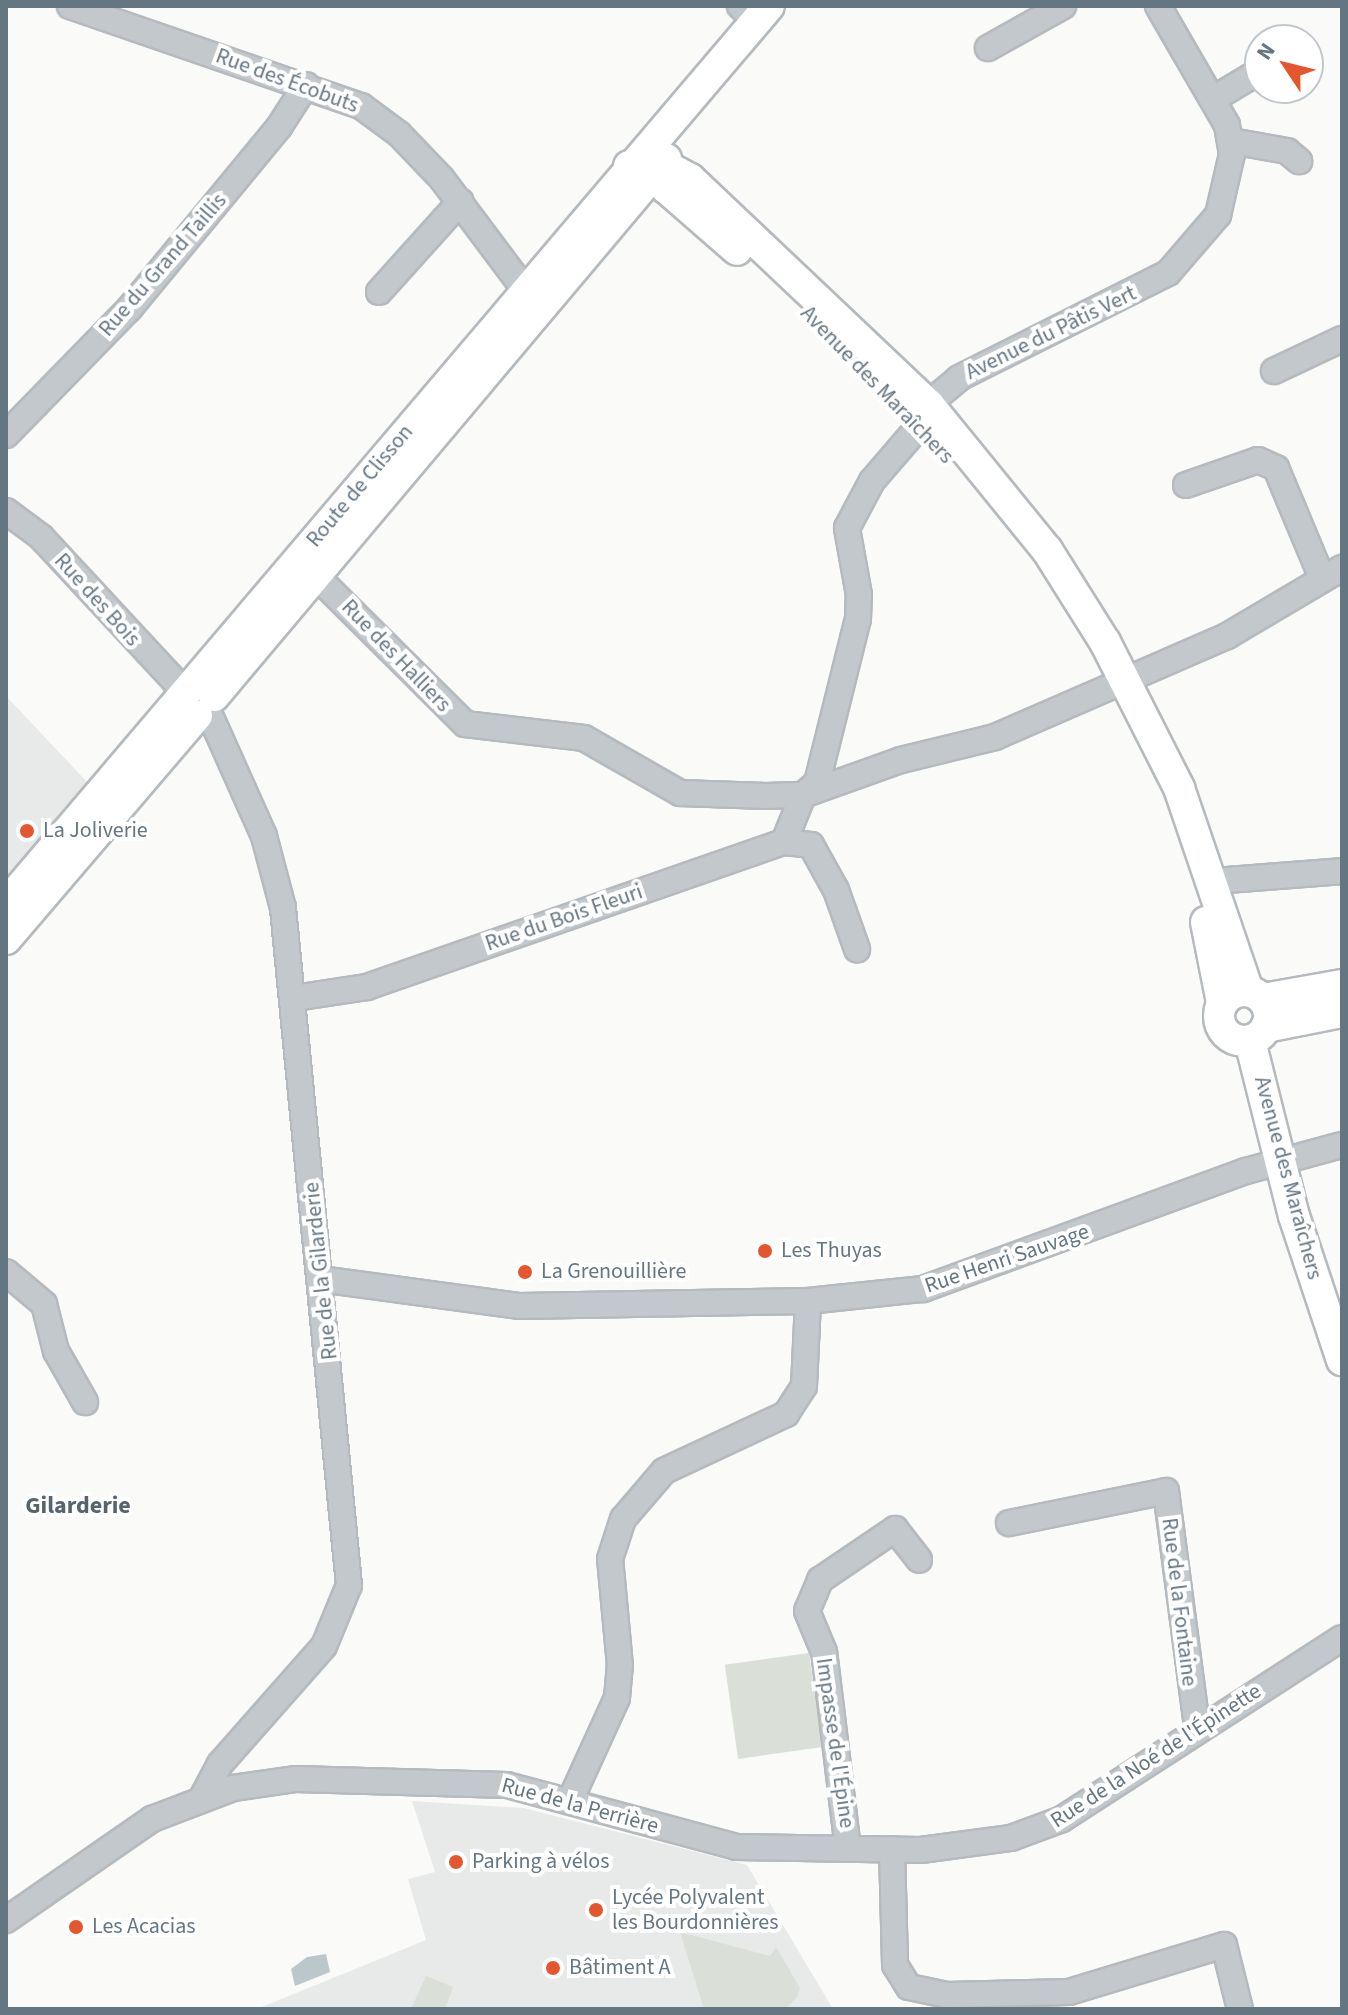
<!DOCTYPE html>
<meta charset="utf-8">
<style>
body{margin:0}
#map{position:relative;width:1348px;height:2015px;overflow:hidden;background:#fafaf8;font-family:"Source Sans 3",sans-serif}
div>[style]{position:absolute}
.built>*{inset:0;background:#e8e9e9}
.green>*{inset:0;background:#dadfd7;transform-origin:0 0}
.water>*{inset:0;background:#bbc7cb}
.roads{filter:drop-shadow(2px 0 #b5babe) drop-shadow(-2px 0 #b5babe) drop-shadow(0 2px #b5babe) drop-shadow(0 -2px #b5babe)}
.minor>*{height:24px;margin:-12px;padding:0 12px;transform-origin:12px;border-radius:12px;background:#c3c8cc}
.major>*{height:30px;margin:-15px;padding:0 15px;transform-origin:15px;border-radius:15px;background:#fff}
.major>.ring{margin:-15px;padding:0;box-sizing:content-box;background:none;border:30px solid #fff;border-radius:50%}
.dots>*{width:22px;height:22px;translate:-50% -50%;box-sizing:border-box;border:4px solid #fff;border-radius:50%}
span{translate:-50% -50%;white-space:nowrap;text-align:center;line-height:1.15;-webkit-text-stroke:8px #fff;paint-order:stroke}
.street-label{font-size:22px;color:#657683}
.poi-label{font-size:22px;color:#657683}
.left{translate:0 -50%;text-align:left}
.neighbourhood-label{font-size:24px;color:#57646e;font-weight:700}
.frame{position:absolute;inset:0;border:8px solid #657683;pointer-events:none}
.north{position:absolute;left:1244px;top:24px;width:80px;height:80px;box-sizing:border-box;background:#fff;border:2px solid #c1c8cd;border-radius:50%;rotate:305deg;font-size:22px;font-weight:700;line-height:32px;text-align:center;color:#657683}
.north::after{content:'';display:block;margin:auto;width:28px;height:36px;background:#e4572e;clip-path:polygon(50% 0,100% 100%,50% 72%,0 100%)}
</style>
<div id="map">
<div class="built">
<i style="clip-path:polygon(6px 696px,89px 784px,6px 878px)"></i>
<i style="clip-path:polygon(412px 1801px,524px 1808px,747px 1865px,833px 2009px,257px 2009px,426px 1940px,408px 1879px,435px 1872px)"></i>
</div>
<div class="green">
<i style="left:809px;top:1653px;width:95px;height:85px;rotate:82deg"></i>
<i style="clip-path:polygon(680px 1932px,770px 1956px,776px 1947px,800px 1988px,797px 1997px,785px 2009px,704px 2009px)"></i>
<i style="clip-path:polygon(426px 1976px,453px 1987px,445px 2009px,411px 2009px)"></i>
</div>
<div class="water">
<i style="clip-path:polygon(326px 1954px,330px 1972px,295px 1986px,291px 1969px,307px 1957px)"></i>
</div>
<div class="roads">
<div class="minor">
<i style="left:70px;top:6px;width:308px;rotate:19deg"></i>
<i style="left:361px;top:106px;width:47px;rotate:36.4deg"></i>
<i style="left:399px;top:134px;width:62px;rotate:46.3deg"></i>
<i style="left:442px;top:179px;width:139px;rotate:53.2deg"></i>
<i style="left:740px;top:6px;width:22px;rotate:43deg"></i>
<i style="left:988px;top:48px;width:86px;rotate:-29.2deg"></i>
<i style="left:1215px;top:98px;width:52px;rotate:-31deg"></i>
<i style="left:1231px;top:141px;width:57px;rotate:10.1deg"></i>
<i style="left:1287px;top:151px;width:16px;rotate:40deg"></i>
<i style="left:379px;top:292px;width:122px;rotate:-48deg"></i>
<i style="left:1274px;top:371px;width:75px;rotate:-25.2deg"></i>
<i style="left:6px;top:435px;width:176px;rotate:-45.7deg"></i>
<i style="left:129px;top:309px;width:236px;rotate:-50.5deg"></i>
<i style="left:279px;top:127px;width:50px;rotate:-57.3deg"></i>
<i style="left:1186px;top:485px;width:76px;rotate:-19.1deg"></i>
<i style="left:1258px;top:460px;width:20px;rotate:24deg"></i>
<i style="left:1276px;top:468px;width:119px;rotate:67.3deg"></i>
<i style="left:6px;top:511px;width:44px;rotate:36.6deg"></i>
<i style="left:41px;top:537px;width:212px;rotate:47.1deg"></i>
<i style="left:315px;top:575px;width:211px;rotate:44.8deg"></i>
<i style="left:465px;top:724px;width:120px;rotate:6.7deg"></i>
<i style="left:584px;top:738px;width:111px;rotate:29.8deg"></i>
<i style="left:680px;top:793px;width:86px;rotate:2deg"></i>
<i style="left:766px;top:796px;width:37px;rotate:-2deg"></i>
<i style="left:803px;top:795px;width:104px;rotate:-19.7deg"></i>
<i style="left:901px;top:760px;width:97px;rotate:-13.7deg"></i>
<i style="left:995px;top:737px;width:253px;rotate:-23.5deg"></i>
<i style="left:1227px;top:636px;width:134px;rotate:-30.6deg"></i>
<i style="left:784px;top:842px;width:27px;rotate:6deg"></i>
<i style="left:811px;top:845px;width:51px;rotate:60.9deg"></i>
<i style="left:836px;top:890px;width:63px;rotate:70.4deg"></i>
<i style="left:1213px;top:881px;width:129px;rotate:-4.4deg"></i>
<i style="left:294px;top:998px;width:74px;rotate:-8.6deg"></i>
<i style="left:367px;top:987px;width:441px;rotate:-19.2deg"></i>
<i style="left:784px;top:842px;width:51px;rotate:-68deg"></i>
<i style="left:803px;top:795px;width:18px;rotate:-41deg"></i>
<i style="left:817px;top:783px;width:169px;rotate:-76deg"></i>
<i style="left:858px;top:619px;width:24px;rotate:-88deg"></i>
<i style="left:859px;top:595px;width:68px;rotate:-100.2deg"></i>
<i style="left:847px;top:528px;width:53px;rotate:-62deg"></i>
<i style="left:872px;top:481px;width:75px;rotate:-49.3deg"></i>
<i style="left:921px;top:424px;width:25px;rotate:-64deg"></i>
<i style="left:932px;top:401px;width:35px;rotate:-40deg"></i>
<i style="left:959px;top:378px;width:234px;rotate:-26.7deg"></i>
<i style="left:1168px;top:273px;width:77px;rotate:-49.2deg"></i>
<i style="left:1218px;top:215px;width:63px;rotate:-77.1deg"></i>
<i style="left:1232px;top:154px;width:29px;rotate:-100deg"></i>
<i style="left:1227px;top:125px;width:138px;rotate:-120.1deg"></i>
<i style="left:6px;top:1272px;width:50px;rotate:40.1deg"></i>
<i style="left:44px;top:1304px;width:49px;rotate:75.7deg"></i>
<i style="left:56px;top:1351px;width:59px;rotate:60.4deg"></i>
<i style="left:320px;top:1279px;width:202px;rotate:7.7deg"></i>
<i style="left:520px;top:1306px;width:288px;rotate:-1deg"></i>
<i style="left:808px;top:1301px;width:116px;rotate:-6deg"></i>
<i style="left:923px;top:1289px;width:344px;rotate:-20.1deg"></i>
<i style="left:1246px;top:1171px;width:99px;rotate:-15.2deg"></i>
<i style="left:1009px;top:1523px;width:160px;rotate:-11.5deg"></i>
<i style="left:1166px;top:1491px;width:239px;rotate:82.5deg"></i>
<i style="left:203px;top:1796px;width:36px;rotate:-62deg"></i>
<i style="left:220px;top:1764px;width:157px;rotate:-48.6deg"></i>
<i style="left:324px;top:1646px;width:66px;rotate:-67.7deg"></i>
<i style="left:349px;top:1585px;width:680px;rotate:-95.57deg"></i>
<i style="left:283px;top:908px;width:74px;rotate:-104.8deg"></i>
<i style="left:264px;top:836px;width:137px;rotate:-114.1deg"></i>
<i style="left:570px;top:1801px;width:113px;rotate:-65.5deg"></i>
<i style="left:617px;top:1698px;width:32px;rotate:-85deg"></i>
<i style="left:620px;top:1666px;width:107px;rotate:-95.3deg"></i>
<i style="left:610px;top:1559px;width:42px;rotate:-72deg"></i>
<i style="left:623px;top:1519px;width:63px;rotate:-49.5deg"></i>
<i style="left:664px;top:1471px;width:135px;rotate:-25deg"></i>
<i style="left:786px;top:1414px;width:33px;rotate:-57deg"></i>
<i style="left:804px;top:1386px;width:85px;rotate:-87.3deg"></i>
<i style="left:848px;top:1849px;width:198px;rotate:-96.9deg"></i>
<i style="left:824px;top:1652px;width:44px;rotate:-112.5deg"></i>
<i style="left:807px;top:1611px;width:34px;rotate:-67deg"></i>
<i style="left:820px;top:1580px;width:91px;rotate:-34.2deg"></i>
<i style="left:895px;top:1529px;width:39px;rotate:52deg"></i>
<i style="left:892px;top:1849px;width:116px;rotate:88.5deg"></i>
<i style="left:895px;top:1965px;width:26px;rotate:58deg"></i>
<i style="left:909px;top:1987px;width:39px;rotate:12deg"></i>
<i style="left:947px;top:1995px;width:122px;rotate:-1.4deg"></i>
<i style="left:1069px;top:1992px;width:162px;rotate:-16.9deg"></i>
<i style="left:1224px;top:1945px;width:66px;rotate:76deg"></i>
<i style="left:6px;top:1920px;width:178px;rotate:-34.7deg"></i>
<i style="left:152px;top:1819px;width:87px;rotate:-20.9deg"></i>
<i style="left:233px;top:1788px;width:64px;rotate:-8.1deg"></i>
<i style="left:296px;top:1779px;width:211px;rotate:1.6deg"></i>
<i style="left:507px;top:1785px;width:237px;rotate:15.1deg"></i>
<i style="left:736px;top:1847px;width:185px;rotate:0.9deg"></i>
<i style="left:921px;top:1850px;width:91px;rotate:-7.6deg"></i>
<i style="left:1011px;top:1838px;width:54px;rotate:-20.4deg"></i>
<i style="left:1062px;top:1819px;width:333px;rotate:-32.9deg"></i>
</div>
<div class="major">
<i style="left:656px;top:157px;width:14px;rotate:90deg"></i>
<i style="left:656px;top:171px;width:20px;rotate:60deg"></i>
<i style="left:666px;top:188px;width:94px;rotate:41.1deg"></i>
<i style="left:629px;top:166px;width:33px;rotate:-3deg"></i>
<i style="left:662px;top:164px;width:32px;rotate:28deg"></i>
<i style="left:690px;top:179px;width:329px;rotate:43.4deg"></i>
<i style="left:929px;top:405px;width:187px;rotate:50.9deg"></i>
<i style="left:1047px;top:550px;width:109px;rotate:57.8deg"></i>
<i style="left:1105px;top:642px;width:164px;rotate:63.1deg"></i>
<i style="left:1179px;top:788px;width:214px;rotate:71.2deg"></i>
<i style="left:214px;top:696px;width:702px;rotate:-49.91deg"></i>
<i style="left:6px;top:904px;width:1178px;rotate:-49.65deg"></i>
<i style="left:1206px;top:922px;width:83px;rotate:78.8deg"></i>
<i style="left:6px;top:939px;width:294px;rotate:-49.5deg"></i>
<i class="ring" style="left:1219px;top:991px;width:20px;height:20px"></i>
<i style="left:1263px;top:999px;width:80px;rotate:-10deg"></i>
<i style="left:1266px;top:1027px;width:77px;rotate:-11.2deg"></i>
<i style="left:1250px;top:1041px;width:180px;rotate:75.9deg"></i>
<i style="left:1294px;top:1216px;width:152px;rotate:71.6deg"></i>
</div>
</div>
<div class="dots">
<i style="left:27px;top:831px;background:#e4572e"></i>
<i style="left:765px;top:1251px;background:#e4572e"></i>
<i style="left:525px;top:1272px;background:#e4572e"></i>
<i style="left:456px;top:1862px;background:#e4572e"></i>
<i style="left:596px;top:1910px;background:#e4572e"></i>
<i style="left:76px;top:1927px;background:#e4572e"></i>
<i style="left:553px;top:1968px;background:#e4572e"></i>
</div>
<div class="street-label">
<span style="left:287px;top:81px;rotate:20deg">Rue des Écobuts</span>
<span style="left:163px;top:265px;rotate:-49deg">Rue du Grand Taillis</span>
<span style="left:1051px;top:333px;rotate:-26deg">Avenue du Pâtis Vert</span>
<span style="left:877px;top:385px;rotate:46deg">Avenue des Maraîchers</span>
<span style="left:360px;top:486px;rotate:-50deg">Route de Clisson</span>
<span style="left:97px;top:600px;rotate:48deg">Rue des Bois</span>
<span style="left:396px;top:656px;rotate:46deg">Rue des Halliers</span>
<span style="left:564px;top:918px;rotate:-19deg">Rue du Bois Fleuri</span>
<span style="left:1288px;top:1178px;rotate:75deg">Avenue des Maraîchers</span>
<span style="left:1007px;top:1259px;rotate:-19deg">Rue Henri Sauvage</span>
<span style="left:321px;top:1271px;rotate:-96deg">Rue de la Gilarderie</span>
<span style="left:1179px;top:1602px;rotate:83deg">Rue de la Fontaine</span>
<span style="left:835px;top:1743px;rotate:82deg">Impasse de l'Épine</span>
<span style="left:1156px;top:1756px;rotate:-33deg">Rue de la Noé de l'Épinette</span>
<span style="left:580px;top:1806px;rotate:15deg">Rue de la Perrière</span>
</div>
<div class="poi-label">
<span class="left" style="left:43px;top:831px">La Joliverie</span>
<span class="left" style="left:781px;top:1251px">Les Thuyas</span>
<span class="left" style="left:541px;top:1272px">La Grenouillière</span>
<span class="left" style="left:472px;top:1862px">Parking à vélos</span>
<span class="left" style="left:612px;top:1910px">Lycée Polyvalent<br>les Bourdonnières</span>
<span class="left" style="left:92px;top:1927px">Les Acacias</span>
<span class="left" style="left:569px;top:1968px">Bâtiment A</span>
</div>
<div class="neighbourhood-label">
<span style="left:78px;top:1506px">Gilarderie</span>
</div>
<div class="frame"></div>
<div class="north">N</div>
</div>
